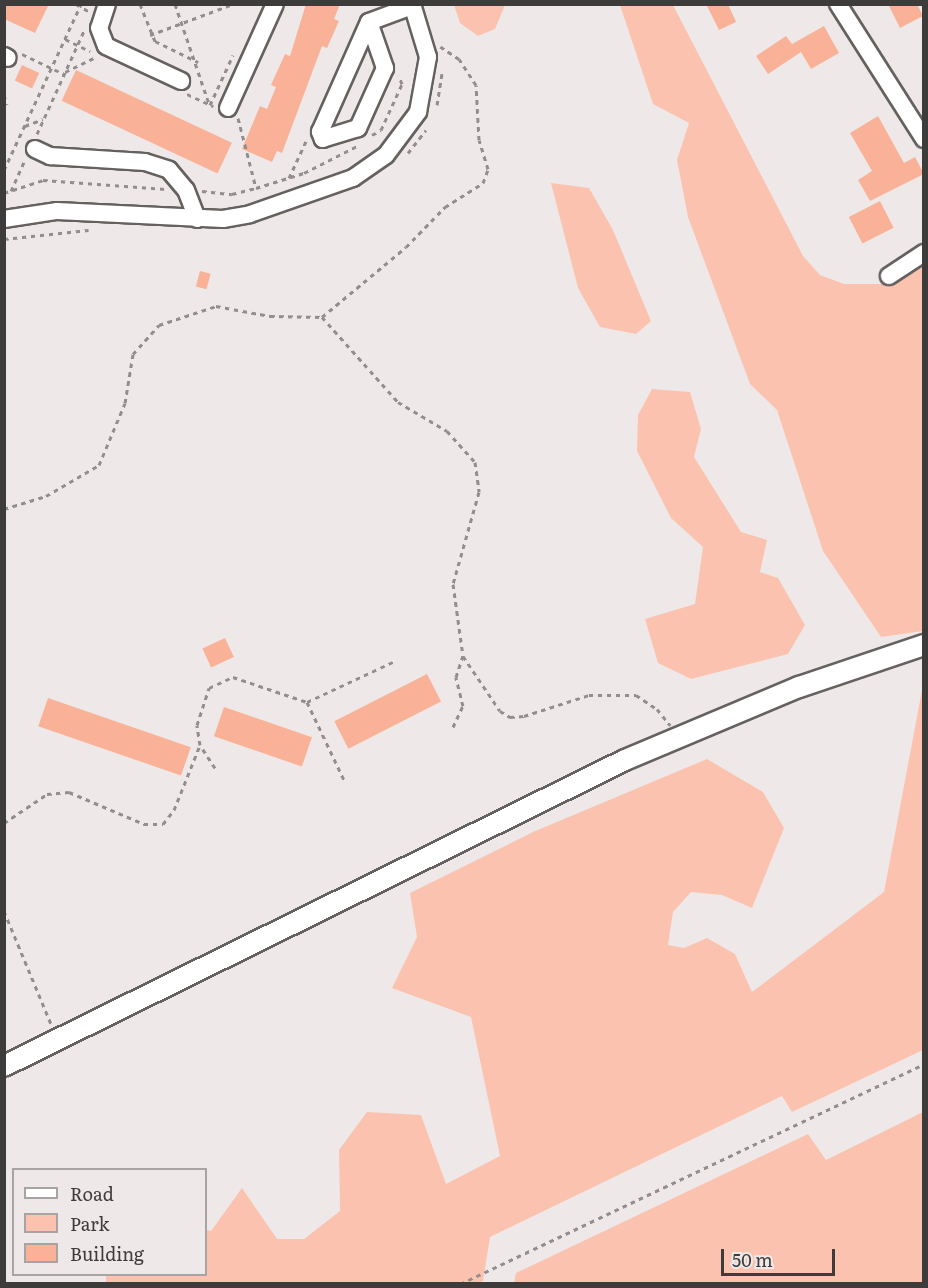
<!DOCTYPE html>
<style>
body{margin:0}
#map{position:relative;width:928px;height:1288px;overflow:hidden;background:#eee9e8;font-family:Literata,serif}
div>[style]{position:absolute}
.green>*{inset:0;background:#fbc3af}
.building>*{inset:0;background:#f9b298;transform-origin:0 0}
.path>*{height:3px;margin-top:-1.5px;transform-origin:0;background:repeating-linear-gradient(90deg,#928e8d 0 4.5px,transparent 0 9px)}
.roads{filter:drop-shadow(2px 0 #65615f) drop-shadow(-2px 0 #65615f) drop-shadow(0 2px #65615f) drop-shadow(0 -2px #65615f)}
.minor>*{height:16px;margin:-8px;padding:0 8px;transform-origin:8px;border-radius:8px;background:#fff}
.major>*{height:20px;margin:-10px;padding:0 10px;transform-origin:10px;border-radius:10px;background:#fff}
span{translate:-50% -50%;white-space:nowrap;text-align:center;line-height:1.15;-webkit-text-stroke:4.5px #eee9e8;paint-order:stroke}
.frame{position:absolute;inset:0;border:6px solid #3e3c3b;pointer-events:none}
.legend{position:absolute;left:12px;top:1168px;width:195px;height:108px;box-sizing:border-box;background:#eee9e8;border:2px solid #a8a4a3;margin:0;padding:8px 10px;list-style:none;font-size:18px;color:#3e3c3b}
.legend li{display:flex;align-items:center;gap:12px;height:30px}
.legend b{width:30px;border:2px solid #a8a4a3}
.scale{position:absolute;left:721px;top:1249px;width:114px;height:27px;box-sizing:border-box;border:3px solid #3e3c3b;border-top:0;padding-left:8px;font-size:18px;line-height:21px;white-space:nowrap;color:#3e3c3b;-webkit-text-stroke:4px #eee9e8;paint-order:stroke}
</style>
<div id="map">
<div class="green">
<i style="clip-path:polygon(454px 5px,454px 4px,505px 5px,495px 29px,478px 36px,460px 23px)"></i>
<i style="clip-path:polygon(620px 5px,673px 5px,803px 256px,820px 275px,844px 284px,893px 284px,923px 264px,923px 631px,881px 637px,823px 551px,777px 410px,750px 384px,688px 217px,677px 160px,689px 123px,653px 104px)"></i>
<i style="clip-path:polygon(551px 183px,589px 188px,613px 230px,651px 321px,636px 334px,600px 327px,578px 288px)"></i>
<i style="clip-path:polygon(652px 389px,690px 392px,701px 429px,694px 457px,741px 532px,767px 540px,760px 572px,778px 578px,805px 625px,788px 654px,691px 679px,658px 663px,645px 619px,695px 604px,703px 547px,671px 518px,637px 451px,638px 415px)"></i>
<i style="clip-path:polygon(923px 685px,923px 1050px,792px 1112px,782px 1096px,490px 1237px,483px 1281px,478px 1283px,106px 1283px,106px 1275px,206px 1274px,206px 1230px,211px 1231px,242px 1188px,277px 1239px,304px 1239px,340px 1211px,339px 1150px,367px 1112px,421px 1115px,446px 1184px,500px 1156px,471px 1017px,392px 988px,417px 937px,410px 893px,533px 832px,707px 759px,763px 792px,784px 828px,752px 908px,722px 895px,691px 892px,673px 912px,668px 945px,684px 948px,707px 938px,735px 954px,752px 992px,884px 892px)"></i>
<i style="clip-path:polygon(923px 1112px,923px 1283px,514px 1283px,516px 1273px,808px 1134px,826px 1160px)"></i>
</div>
<div class="building">
<i style="clip-path:polygon(4px 4px,49px 4px,35px 33px,4px 19px)"></i>
<i style="clip-path:polygon(306px 4px,340px 4px,334px 19px,339px 21px,327px 48px,322px 46px,282px 153px,277px 151px,272px 162px,242px 149px,260px 106px,267px 109px,276px 87px,271px 85px,285px 54px,290px 56px)"></i>
<i style="clip-path:polygon(706px 4px,728px 4px,736px 22px,719px 30px)"></i>
<i style="clip-path:polygon(888px 4px,917px 4px,923px 16px,900px 28px)"></i>
<i style="clip-path:polygon(824px 26px,839px 53px,811px 69px,801px 52px,768px 74px,756px 56px,786px 36px,792px 44px)"></i>
<i style="left:22px;top:65px;width:19px;height:17px;rotate:25deg"></i>
<i style="left:76px;top:70px;width:172px;height:34px;rotate:25deg"></i>
<i style="clip-path:polygon(878px 116px,904px 163px,915px 157px,924px 174px,870px 201px,858px 180px,872px 171px,850px 133px)"></i>
<i style="left:880px;top:201px;width:30px;height:35px;rotate:63deg"></i>
<i style="left:200px;top:271px;width:11px;height:16px;rotate:15deg"></i>
<i style="left:225px;top:638px;width:21px;height:25px;rotate:65deg"></i>
<i style="left:427px;top:674px;width:31px;height:104px;rotate:63deg"></i>
<i style="left:48px;top:698px;width:151px;height:30px;rotate:19deg"></i>
<i style="left:224px;top:707px;width:93px;height:31px;rotate:19deg"></i>
</div>
<div class="path">
<i style="left:76px;top:4px;width:16px;rotate:30deg"></i>
<i style="left:140px;top:4px;width:40px;rotate:68deg"></i>
<i style="left:155px;top:41px;width:48px;rotate:26deg"></i>
<i style="left:175px;top:4px;width:106px;rotate:71.2deg"></i>
<i style="left:150px;top:35px;width:89px;rotate:-20.5deg"></i>
<i style="left:65px;top:39px;width:28px;rotate:26deg"></i>
<i style="left:22px;top:54px;width:47px;rotate:25.5deg"></i>
<i style="left:65px;top:72px;width:34px;rotate:-26deg"></i>
<i style="left:187px;top:94px;width:29px;rotate:25deg"></i>
<i style="left:4px;top:95px;width:10px;rotate:73deg"></i>
<i style="left:210px;top:105px;width:55px;rotate:-65.3deg"></i>
<i style="left:437px;top:105px;width:32px;rotate:-81deg"></i>
<i style="left:238px;top:118px;width:72px;rotate:75.6deg"></i>
<i style="left:25px;top:126px;width:19px;rotate:-21deg"></i>
<i style="left:37px;top:134px;width:113px;rotate:-65.5deg"></i>
<i style="left:372px;top:135px;width:10px;rotate:-29deg"></i>
<i style="left:381px;top:130px;width:51px;rotate:-65.5deg"></i>
<i style="left:402px;top:84px;width:9px;rotate:-111deg"></i>
<i style="left:408px;top:153px;width:29px;rotate:-52deg"></i>
<i style="left:4px;top:170px;width:183px;rotate:-65.1deg"></i>
<i style="left:289px;top:178px;width:43px;rotate:-65.2deg"></i>
<i style="left:11px;top:191px;width:35px;rotate:-66deg"></i>
<i style="left:202px;top:191px;width:30px;rotate:6deg"></i>
<i style="left:232px;top:194px;width:25px;rotate:-14deg"></i>
<i style="left:256px;top:188px;width:50px;rotate:-17.4deg"></i>
<i style="left:304px;top:173px;width:59px;rotate:-27deg"></i>
<i style="left:4px;top:193px;width:41px;rotate:-18.4deg"></i>
<i style="left:43px;top:180px;width:123px;rotate:4.2deg"></i>
<i style="left:4px;top:239px;width:85px;rotate:-6deg"></i>
<i style="left:322px;top:317px;width:114px;rotate:48.2deg"></i>
<i style="left:398px;top:402px;width:57px;rotate:30.6deg"></i>
<i style="left:447px;top:431px;width:42px;rotate:47.9deg"></i>
<i style="left:475px;top:462px;width:30px;rotate:82deg"></i>
<i style="left:479px;top:492px;width:96px;rotate:105.8deg"></i>
<i style="left:453px;top:584px;width:73px;rotate:82.1deg"></i>
<i style="left:463px;top:656px;width:66px;rotate:56.1deg"></i>
<i style="left:500px;top:711px;width:12px;rotate:31deg"></i>
<i style="left:510px;top:717px;width:14px;rotate:-4deg"></i>
<i style="left:524px;top:716px;width:68px;rotate:-17.9deg"></i>
<i style="left:589px;top:695px;width:47px"></i>
<i style="left:636px;top:695px;width:25px;rotate:34deg"></i>
<i style="left:657px;top:709px;width:21px;rotate:51deg"></i>
<i style="left:4px;top:509px;width:44px;rotate:-17.2deg"></i>
<i style="left:46px;top:496px;width:61px;rotate:-30.3deg"></i>
<i style="left:99px;top:465px;width:67px;rotate:-67.2deg"></i>
<i style="left:125px;top:403px;width:50px;rotate:-80.7deg"></i>
<i style="left:133px;top:354px;width:39px;rotate:-48deg"></i>
<i style="left:159px;top:325px;width:60px;rotate:-18.4deg"></i>
<i style="left:216px;top:306px;width:55px;rotate:10.5deg"></i>
<i style="left:270px;top:316px;width:52px;rotate:1.1deg"></i>
<i style="left:322px;top:317px;width:109px;rotate:-39.8deg"></i>
<i style="left:406px;top:247px;width:56px;rotate:-45.7deg"></i>
<i style="left:445px;top:207px;width:45px;rotate:-32.3deg"></i>
<i style="left:483px;top:183px;width:15px;rotate:-70deg"></i>
<i style="left:488px;top:169px;width:30px;rotate:-107deg"></i>
<i style="left:479px;top:140px;width:55px;rotate:-93.1deg"></i>
<i style="left:476px;top:85px;width:31px;rotate:-123deg"></i>
<i style="left:459px;top:59px;width:23px;rotate:-146deg"></i>
<i style="left:307px;top:702px;width:86px;rotate:64.6deg"></i>
<i style="left:453px;top:727px;width:23px;rotate:-65deg"></i>
<i style="left:463px;top:706px;width:30px;rotate:-104deg"></i>
<i style="left:456px;top:677px;width:22px;rotate:-72deg"></i>
<i style="left:215px;top:768px;width:27px;rotate:-123deg"></i>
<i style="left:200px;top:745px;width:20px;rotate:-99deg"></i>
<i style="left:197px;top:725px;width:39px;rotate:-72deg"></i>
<i style="left:209px;top:688px;width:26px;rotate:-25deg"></i>
<i style="left:233px;top:677px;width:78px;rotate:18.7deg"></i>
<i style="left:307px;top:702px;width:97px;rotate:-25deg"></i>
<i style="left:4px;top:823px;width:52px;rotate:-34deg"></i>
<i style="left:47px;top:794px;width:22px;rotate:-5deg"></i>
<i style="left:69px;top:792px;width:82px;rotate:23.1deg"></i>
<i style="left:144px;top:824px;width:19px"></i>
<i style="left:163px;top:824px;width:18px;rotate:-52deg"></i>
<i style="left:174px;top:810px;width:70px;rotate:-68.2deg"></i>
<i style="left:4px;top:911px;width:122px;rotate:67.4deg"></i>
<i style="left:460px;top:1284px;width:514px;rotate:-25.37deg"></i>
</div>
<div class="roads">
<div class="minor">
<i style="left:107px;top:4px;width:25px;rotate:108deg"></i>
<i style="left:99px;top:28px;width:19px;rotate:69deg"></i>
<i style="left:106px;top:46px;width:83px;rotate:25deg"></i>
<i style="left:838px;top:4px;width:160px;rotate:57.5deg"></i>
<i style="left:369px;top:22px;width:49px;rotate:70.8deg"></i>
<i style="left:385px;top:68px;width:66px;rotate:114.2deg"></i>
<i style="left:358px;top:128px;width:37px;rotate:163deg"></i>
<i style="left:323px;top:139px;width:8px;rotate:-113deg"></i>
<i style="left:320px;top:132px;width:120px;rotate:-66deg"></i>
<i style="left:369px;top:22px;width:46px;rotate:-20.4deg"></i>
<i style="left:4px;top:56px;width:4px;rotate:27deg"></i>
<i style="left:228px;top:108px;width:114px;rotate:-65.7deg"></i>
<i style="left:35px;top:149px;width:17px;rotate:25deg"></i>
<i style="left:50px;top:156px;width:95px;rotate:3.6deg"></i>
<i style="left:145px;top:162px;width:25px;rotate:18deg"></i>
<i style="left:169px;top:170px;width:26px;rotate:50deg"></i>
<i style="left:186px;top:190px;width:31px;rotate:69deg"></i>
<i style="left:4px;top:219px;width:54px;rotate:-8.6deg"></i>
<i style="left:57px;top:211px;width:166px;rotate:2.8deg"></i>
<i style="left:223px;top:219px;width:27px;rotate:-10deg"></i>
<i style="left:250px;top:214px;width:109px;rotate:-19.3deg"></i>
<i style="left:353px;top:178px;width:40px;rotate:-34.9deg"></i>
<i style="left:386px;top:155px;width:54px;rotate:-53.3deg"></i>
<i style="left:418px;top:112px;width:56px;rotate:-79.7deg"></i>
<i style="left:428px;top:57px;width:55px;rotate:-106.8deg"></i>
<i style="left:889px;top:276px;width:42px;rotate:-33.3deg"></i>
</div>
<div class="major">
<i style="left:4px;top:1066px;width:692px;rotate:-26.23deg"></i>
<i style="left:625px;top:760px;width:189px;rotate:-22.8deg"></i>
<i style="left:799px;top:687px;width:132px;rotate:-18.6deg"></i>
</div>
</div>
<div class="frame"></div>
<ul class="legend">
<li><b style="height:8px;background:#fff"></b>Road</li>
<li><b style="height:16px;background:#fbc3af"></b>Park</li>
<li><b style="height:16px;background:#f9b298"></b>Building</li>
</ul>
<div class="scale">50 m</div>
</div>
